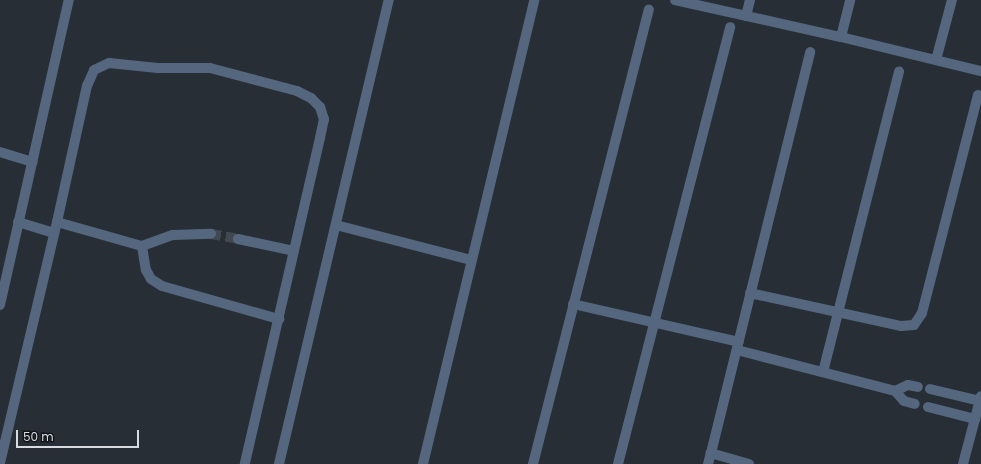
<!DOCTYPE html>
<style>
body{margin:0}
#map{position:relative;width:981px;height:464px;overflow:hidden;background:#282e35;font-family:Poppins,sans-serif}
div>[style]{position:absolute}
.minor-tunnel>*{height:10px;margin-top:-5px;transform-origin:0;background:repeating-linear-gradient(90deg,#42484f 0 10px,transparent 0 15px)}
.minor>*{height:10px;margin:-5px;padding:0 5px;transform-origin:5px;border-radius:5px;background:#54677f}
span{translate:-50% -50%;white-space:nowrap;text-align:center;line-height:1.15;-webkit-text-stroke:4px #131619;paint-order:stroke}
.scale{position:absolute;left:16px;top:430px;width:123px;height:18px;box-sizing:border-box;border:2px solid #d8dbe0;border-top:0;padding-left:5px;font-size:12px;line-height:14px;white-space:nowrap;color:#d8dbe0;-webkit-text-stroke:3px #131619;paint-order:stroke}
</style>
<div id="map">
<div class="minor-tunnel">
<i style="left:211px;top:234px;width:27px;rotate:10deg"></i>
</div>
<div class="minor">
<i style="left:675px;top:0;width:170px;rotate:12.6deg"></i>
<i style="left:841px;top:37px;width:144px;rotate:13.7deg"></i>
<i style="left:746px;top:16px;width:16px;rotate:-76deg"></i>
<i style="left:841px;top:37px;width:38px;rotate:-76deg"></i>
<i style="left:936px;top:60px;width:62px;rotate:-75.1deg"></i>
<i style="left:0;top:152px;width:34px;rotate:17deg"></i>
<i style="left:18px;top:222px;width:38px;rotate:17deg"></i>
<i style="left:57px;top:222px;width:139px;rotate:-77.6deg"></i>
<i style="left:87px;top:86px;width:17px;rotate:-66deg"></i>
<i style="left:94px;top:70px;width:17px;rotate:-25deg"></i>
<i style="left:109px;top:63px;width:49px;rotate:5.8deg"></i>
<i style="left:158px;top:68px;width:52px"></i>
<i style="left:210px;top:68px;width:90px;rotate:14.8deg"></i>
<i style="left:297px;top:91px;width:16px;rotate:27deg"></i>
<i style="left:311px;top:98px;width:13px;rotate:45deg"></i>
<i style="left:320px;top:107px;width:13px;rotate:72deg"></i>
<i style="left:324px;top:119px;width:19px;rotate:102deg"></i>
<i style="left:320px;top:138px;width:335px;rotate:103deg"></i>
<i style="left:336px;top:225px;width:139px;rotate:14.5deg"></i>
<i style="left:238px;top:239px;width:57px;rotate:12.1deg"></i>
<i style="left:142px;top:246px;width:24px;rotate:81deg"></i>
<i style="left:146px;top:270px;width:10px;rotate:61deg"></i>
<i style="left:151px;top:279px;width:13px;rotate:32deg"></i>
<i style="left:162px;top:286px;width:122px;rotate:15.8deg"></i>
<i style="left:750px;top:293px;width:155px;rotate:12.3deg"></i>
<i style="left:901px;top:326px;width:13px;rotate:-4deg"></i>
<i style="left:914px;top:325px;width:14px;rotate:-56deg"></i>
<i style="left:922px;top:313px;width:225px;rotate:-75.6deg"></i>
<i style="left:573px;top:304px;width:170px;rotate:12.9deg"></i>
<i style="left:0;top:305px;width:313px;rotate:-77.3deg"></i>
<i style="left:737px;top:350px;width:163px;rotate:14.5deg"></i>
<i style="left:895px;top:391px;width:13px;rotate:48deg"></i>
<i style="left:904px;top:401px;width:11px;rotate:15deg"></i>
<i style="left:823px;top:372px;width:310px;rotate:-75.8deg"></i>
<i style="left:930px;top:389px;width:51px;rotate:13.5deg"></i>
<i style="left:895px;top:391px;width:14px;rotate:-25deg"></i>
<i style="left:908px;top:385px;width:10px;rotate:11deg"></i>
<i style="left:928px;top:407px;width:49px;rotate:14.3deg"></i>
<i style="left:0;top:463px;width:248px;rotate:-76.7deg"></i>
<i style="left:57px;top:222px;width:88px;rotate:15.8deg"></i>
<i style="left:142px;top:246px;width:33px;rotate:-20deg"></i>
<i style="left:173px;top:235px;width:38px;rotate:-2deg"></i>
<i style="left:279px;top:464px;width:477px;rotate:-76.7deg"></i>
<i style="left:423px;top:464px;width:477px;rotate:-76.5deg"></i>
<i style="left:533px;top:464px;width:469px;rotate:-75.7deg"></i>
<i style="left:618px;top:464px;width:451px;rotate:-75.6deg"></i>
<i style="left:708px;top:464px;width:11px;rotate:-75deg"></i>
<i style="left:749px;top:464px;width:40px;rotate:-164deg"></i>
<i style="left:711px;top:453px;width:413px;rotate:-76.1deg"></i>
<i style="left:963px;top:464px;width:70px;rotate:-75.2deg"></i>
</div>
<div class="scale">50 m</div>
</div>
